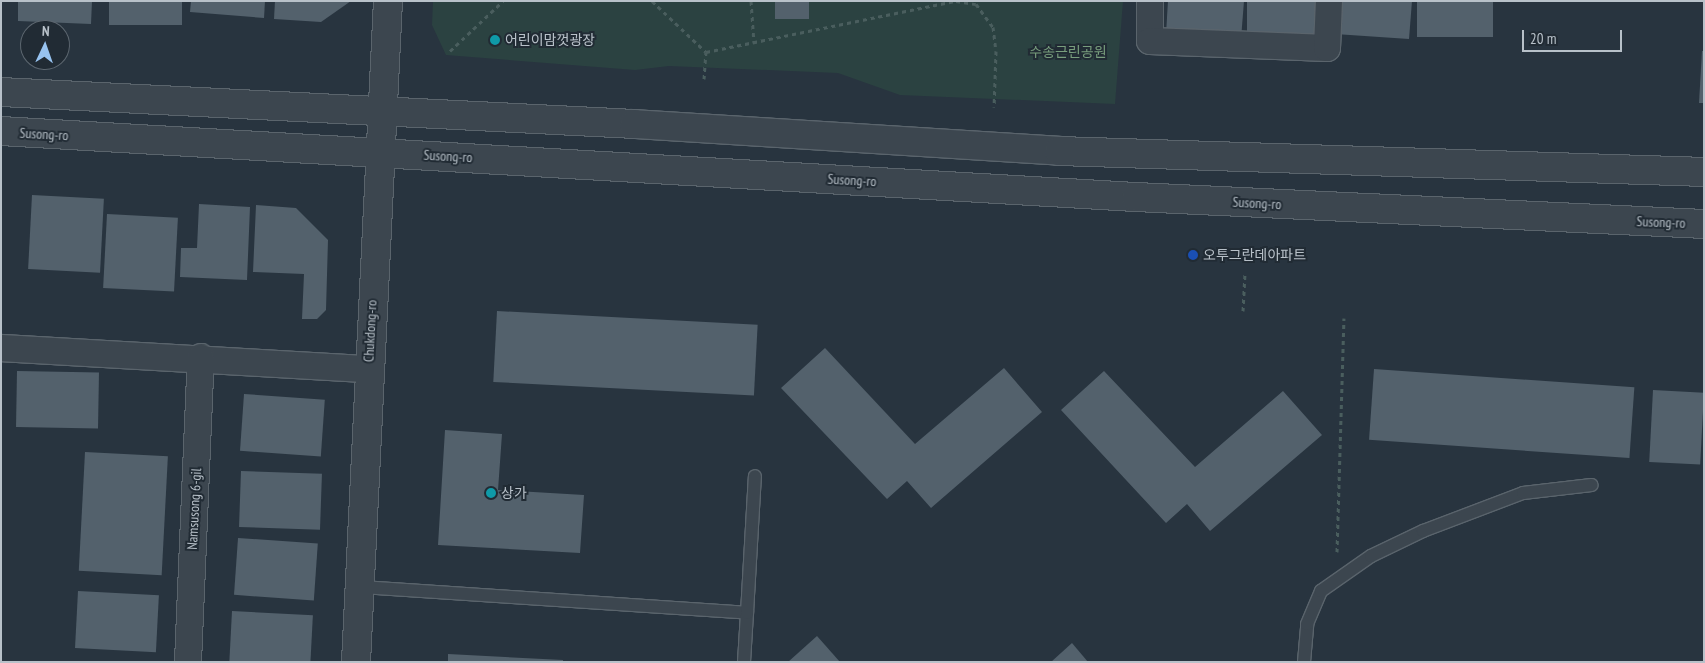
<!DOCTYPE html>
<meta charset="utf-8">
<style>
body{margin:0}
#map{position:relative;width:1705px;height:663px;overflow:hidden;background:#28343f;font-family:"PT Sans Narrow","Noto Sans KR",sans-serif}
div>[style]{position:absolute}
.green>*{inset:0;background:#2b4241}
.building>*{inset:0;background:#53616c;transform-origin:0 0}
.path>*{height:3px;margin-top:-1.5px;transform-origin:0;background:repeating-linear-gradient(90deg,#4a5e5e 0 4px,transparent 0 8px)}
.roads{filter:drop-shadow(1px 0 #5a646c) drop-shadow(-1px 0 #5a646c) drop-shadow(0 1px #5a646c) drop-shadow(0 -1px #5a646c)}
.service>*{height:12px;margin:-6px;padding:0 6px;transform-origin:6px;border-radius:6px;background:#3c464f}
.minor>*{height:26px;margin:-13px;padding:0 13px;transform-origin:13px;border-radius:13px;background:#3c464f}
.tertiary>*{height:28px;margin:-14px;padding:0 14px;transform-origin:14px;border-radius:14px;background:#3c464f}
.dots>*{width:14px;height:14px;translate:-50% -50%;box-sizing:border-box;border:2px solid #212b34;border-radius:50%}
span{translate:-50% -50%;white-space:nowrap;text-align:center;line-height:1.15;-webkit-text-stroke:4px #212b34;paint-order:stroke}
.poi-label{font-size:14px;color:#b8c1c9}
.left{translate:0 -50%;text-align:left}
.park-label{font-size:14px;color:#789d7d}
.street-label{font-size:14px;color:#b8c1c9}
.frame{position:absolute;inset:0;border:2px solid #b8c1c9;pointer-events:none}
.north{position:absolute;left:20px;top:20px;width:50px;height:50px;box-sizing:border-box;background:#212b34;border:1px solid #5d6770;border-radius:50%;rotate:3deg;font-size:14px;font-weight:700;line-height:20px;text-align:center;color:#b8c1c9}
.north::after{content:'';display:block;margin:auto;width:18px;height:22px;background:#97c3f0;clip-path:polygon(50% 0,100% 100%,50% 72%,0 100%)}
.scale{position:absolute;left:1522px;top:30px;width:100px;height:22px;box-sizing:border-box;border:2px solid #b8c1c9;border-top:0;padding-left:6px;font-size:15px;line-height:18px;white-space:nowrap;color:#b8c1c9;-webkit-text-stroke:4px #212b34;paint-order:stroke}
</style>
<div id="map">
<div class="green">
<i style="clip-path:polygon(433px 1px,1123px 1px,1115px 104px,900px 95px,838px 73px,669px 66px,635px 70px,446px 55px,432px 25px)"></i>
</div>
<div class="building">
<i style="clip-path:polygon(18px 1px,92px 1px,91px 24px,18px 21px)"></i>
<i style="left:109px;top:1px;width:73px;height:24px"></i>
<i style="clip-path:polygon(191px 1px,265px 1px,264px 18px,190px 12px)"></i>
<i style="clip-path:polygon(275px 1px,351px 1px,321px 22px,274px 19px)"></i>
<i style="left:775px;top:1px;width:34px;height:18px"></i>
<i style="clip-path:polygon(1168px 1px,1244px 1px,1241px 39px,1166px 34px)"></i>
<i style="left:1247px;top:1px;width:75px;height:37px"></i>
<i style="clip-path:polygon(1336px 1px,1412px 1px,1409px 39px,1335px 34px)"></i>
<i style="left:1417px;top:1px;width:76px;height:36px"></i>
<i style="clip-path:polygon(1702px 51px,1704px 51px,1704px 103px,1699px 103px)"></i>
<i style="left:32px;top:195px;width:72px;height:74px;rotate:3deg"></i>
<i style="clip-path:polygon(199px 204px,250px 207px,247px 280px,180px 277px,181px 248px,197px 248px)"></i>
<i style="clip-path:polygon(256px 205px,296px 208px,328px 240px,326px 310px,317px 319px,302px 319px,304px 274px,253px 272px)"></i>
<i style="left:107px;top:214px;width:71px;height:74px;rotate:3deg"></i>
<i style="left:497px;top:311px;width:261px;height:71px;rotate:3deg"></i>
<i style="clip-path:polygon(825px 348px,915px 444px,1004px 368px,1042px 412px,931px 508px,907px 481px,887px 499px,781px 388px)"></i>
<i style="left:1374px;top:369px;width:261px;height:71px;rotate:4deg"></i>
<i style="left:17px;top:371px;width:82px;height:56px;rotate:1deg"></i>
<i style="clip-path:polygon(1104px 371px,1195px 467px,1283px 391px,1322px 435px,1210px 531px,1187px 504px,1166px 523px,1061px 410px)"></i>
<i style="left:1653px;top:390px;width:51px;height:72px;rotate:3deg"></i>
<i style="left:244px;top:394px;width:81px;height:57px;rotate:4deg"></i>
<i style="clip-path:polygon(445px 430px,502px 434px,498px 490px,584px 495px,580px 553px,438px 545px)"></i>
<i style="left:85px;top:452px;width:83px;height:119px;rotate:3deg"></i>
<i style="left:241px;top:471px;width:81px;height:56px;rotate:2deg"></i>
<i style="left:238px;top:538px;width:80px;height:57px;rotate:4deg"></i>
<i style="left:78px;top:591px;width:81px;height:57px;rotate:3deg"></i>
<i style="left:232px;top:611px;width:81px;height:51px;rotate:3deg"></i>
<i style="clip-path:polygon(817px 636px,840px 662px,788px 662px)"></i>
<i style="clip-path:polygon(1072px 643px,1088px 662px,1051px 662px)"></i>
<i style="clip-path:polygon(448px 654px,563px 660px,563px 662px,448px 662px)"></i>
</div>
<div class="path">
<i style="left:652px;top:1px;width:74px;rotate:43.4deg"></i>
<i style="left:706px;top:52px;width:254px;rotate:-11.6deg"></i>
<i style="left:751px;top:1px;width:42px;rotate:85.9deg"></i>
<i style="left:956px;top:1px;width:20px;rotate:9deg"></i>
<i style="left:976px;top:4px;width:29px;rotate:54deg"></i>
<i style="left:993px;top:27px;width:24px;rotate:83deg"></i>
<i style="left:996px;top:51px;width:56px;rotate:92deg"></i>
<i style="left:450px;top:51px;width:73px;rotate:-43.3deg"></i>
<i style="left:704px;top:79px;width:27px;rotate:-86deg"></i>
<i style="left:1243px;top:311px;width:39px;rotate:-87deg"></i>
<i style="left:1337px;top:552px;width:234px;rotate:-88.3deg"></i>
</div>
<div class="roads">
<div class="service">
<i style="left:360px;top:587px;width:388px;rotate:3.8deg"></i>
<i style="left:747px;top:613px;width:49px;rotate:93.5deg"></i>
<i style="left:747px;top:613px;width:137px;rotate:-86.7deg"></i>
<i style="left:1304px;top:662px;width:38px;rotate:-85deg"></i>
<i style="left:1307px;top:624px;width:36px;rotate:-67deg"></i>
<i style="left:1321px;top:591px;width:61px;rotate:-35deg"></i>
<i style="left:1371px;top:556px;width:58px;rotate:-25.7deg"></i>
<i style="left:1423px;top:531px;width:107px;rotate:-20.8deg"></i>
<i style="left:1523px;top:493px;width:69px;rotate:-6.6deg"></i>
</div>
<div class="minor">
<i style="left:1150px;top:1px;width:40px;rotate:90deg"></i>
<i style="left:1150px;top:41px;width:177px;rotate:2.3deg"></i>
<i style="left:1327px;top:48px;width:47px;rotate:-87.6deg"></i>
<i style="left:1px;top:348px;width:368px;rotate:3.3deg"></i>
<i style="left:188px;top:662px;width:305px;rotate:-87.6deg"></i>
</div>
<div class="tertiary">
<i style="left:1px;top:92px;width:634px;rotate:2.89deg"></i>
<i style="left:634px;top:124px;width:426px;rotate:3.6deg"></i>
<i style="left:1059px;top:151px;width:645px;rotate:1.86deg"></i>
<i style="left:1px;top:131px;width:1137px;rotate:3.33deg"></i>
<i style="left:1136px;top:197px;width:569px;rotate:2.72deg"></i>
<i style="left:356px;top:662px;width:662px;rotate:-87.23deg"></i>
</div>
</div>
<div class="dots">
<i style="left:495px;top:40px;background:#0f9aa8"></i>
<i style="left:1193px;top:255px;background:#1a4fb4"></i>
<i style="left:491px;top:493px;background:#0f9aa8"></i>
</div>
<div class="poi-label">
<span class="left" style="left:505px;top:40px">어린이맘껏광장</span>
<span class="left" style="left:1203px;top:255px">오투그란데아파트</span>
<span class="left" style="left:501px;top:493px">상가</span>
</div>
<div class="park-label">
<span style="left:1068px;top:52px">수송근린공원</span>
</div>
<div class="street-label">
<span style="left:44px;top:134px;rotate:3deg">Susong-ro</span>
<span style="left:448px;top:156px;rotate:3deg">Susong-ro</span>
<span style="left:852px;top:180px;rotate:3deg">Susong-ro</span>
<span style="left:1257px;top:203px;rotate:3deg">Susong-ro</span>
<span style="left:1661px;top:222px;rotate:2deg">Susong-ro</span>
<span style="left:370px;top:331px;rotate:-87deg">Chukdong-ro</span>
<span style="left:194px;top:509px;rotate:-87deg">Namsusong 6-gil</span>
</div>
<div class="frame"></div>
<div class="north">N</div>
<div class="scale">20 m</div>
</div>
